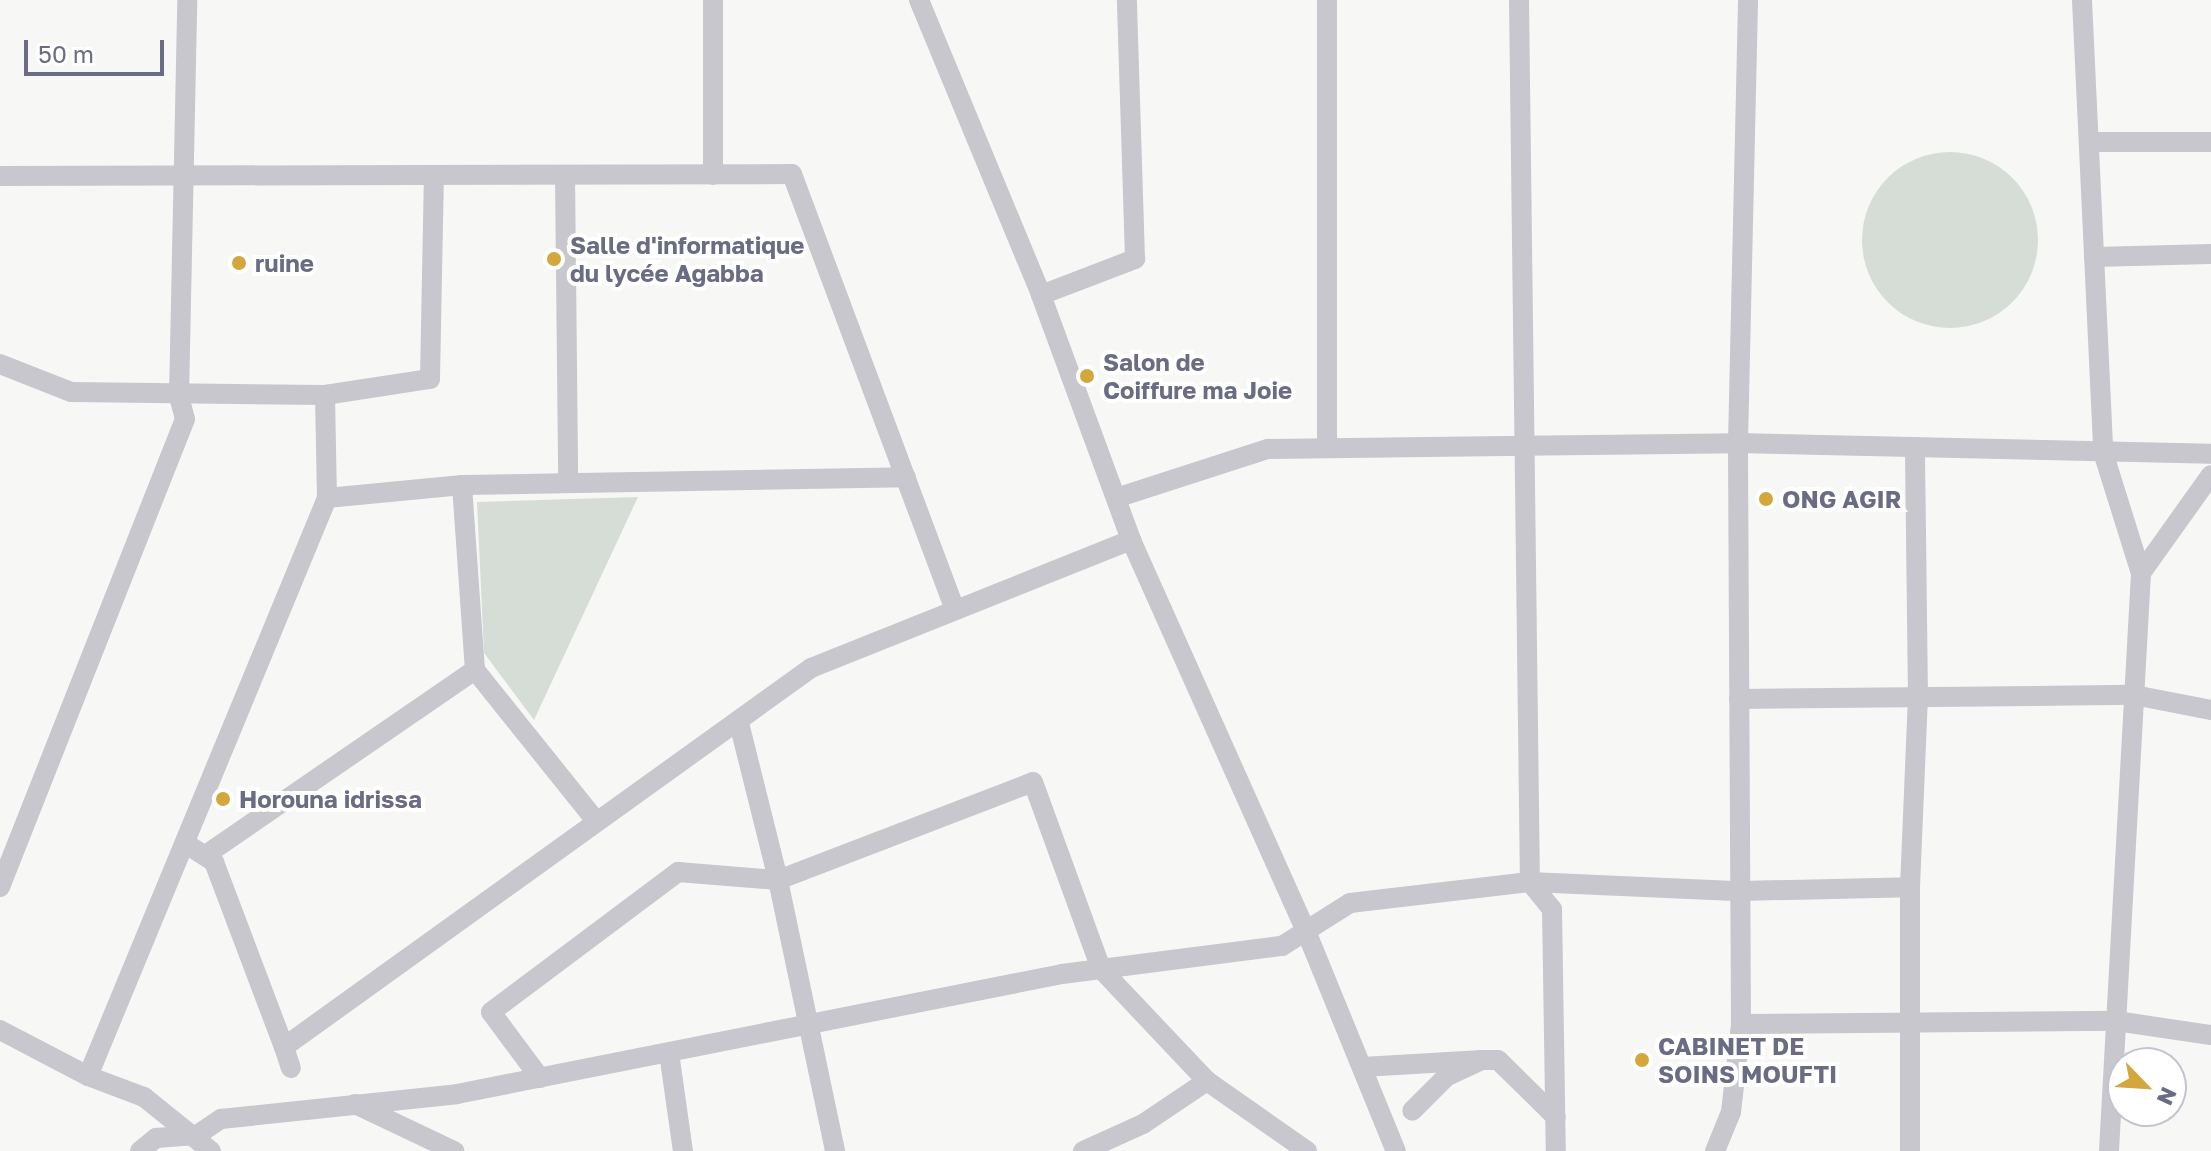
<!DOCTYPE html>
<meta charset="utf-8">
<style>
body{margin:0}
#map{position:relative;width:2211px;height:1151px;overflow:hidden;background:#f7f8f6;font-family:"Golos Text",sans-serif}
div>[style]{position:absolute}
.green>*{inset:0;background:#d6ddd6}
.round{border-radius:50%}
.minor>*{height:20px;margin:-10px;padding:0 10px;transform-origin:10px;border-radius:10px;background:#c7c7cd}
.dots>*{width:22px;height:22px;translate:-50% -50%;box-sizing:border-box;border:4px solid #fff;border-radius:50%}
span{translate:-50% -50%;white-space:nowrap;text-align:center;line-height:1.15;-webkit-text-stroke:8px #fff;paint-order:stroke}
.poi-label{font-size:24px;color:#6a6c84;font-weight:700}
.left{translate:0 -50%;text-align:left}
.north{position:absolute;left:2107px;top:1047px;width:80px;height:80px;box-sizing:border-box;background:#fff;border:2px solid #c3c4ce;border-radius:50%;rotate:115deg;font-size:22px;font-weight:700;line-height:32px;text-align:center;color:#6a6c84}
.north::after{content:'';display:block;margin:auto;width:28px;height:36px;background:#d3a73c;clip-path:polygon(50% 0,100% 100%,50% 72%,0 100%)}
.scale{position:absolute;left:24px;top:40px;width:140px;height:36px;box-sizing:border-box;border:4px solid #6a6c84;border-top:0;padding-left:10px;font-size:24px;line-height:28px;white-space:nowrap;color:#6a6c84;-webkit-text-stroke:6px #fff;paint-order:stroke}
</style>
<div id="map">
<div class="green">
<i class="round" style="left:1862px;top:152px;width:176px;height:176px"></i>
<i style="clip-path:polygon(638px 497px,534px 720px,484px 653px,477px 502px)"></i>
</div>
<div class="minor">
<i style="left:713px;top:0;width:175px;rotate:90deg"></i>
<i style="left:919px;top:0;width:319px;rotate:67.5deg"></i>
<i style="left:1041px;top:295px;width:261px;rotate:69.8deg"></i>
<i style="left:1131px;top:540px;width:428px;rotate:65.9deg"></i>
<i style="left:1306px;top:931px;width:238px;rotate:67.8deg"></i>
<i style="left:1327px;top:0;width:448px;rotate:90deg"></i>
<i style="left:1519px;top:0;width:882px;rotate:89.29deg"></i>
<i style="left:1530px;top:882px;width:35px;rotate:51deg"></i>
<i style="left:1552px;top:909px;width:242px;rotate:89.1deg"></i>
<i style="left:2082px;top:0;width:452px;rotate:87.3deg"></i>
<i style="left:2103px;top:452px;width:127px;rotate:72.6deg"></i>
<i style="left:2141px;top:573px;width:579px;rotate:93.17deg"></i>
<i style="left:2089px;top:142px;width:122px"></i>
<i style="left:565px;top:175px;width:308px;rotate:89.4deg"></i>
<i style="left:0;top:176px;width:792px;rotate:-0.14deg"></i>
<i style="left:792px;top:174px;width:465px;rotate:69.5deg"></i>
<i style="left:2094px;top:257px;width:117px;rotate:-1.5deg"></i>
<i style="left:1041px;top:295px;width:101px;rotate:-21deg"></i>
<i style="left:1135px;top:259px;width:259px;rotate:-91.8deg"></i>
<i style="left:0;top:364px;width:76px;rotate:21.5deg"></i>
<i style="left:71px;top:392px;width:254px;rotate:0.7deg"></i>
<i style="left:325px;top:395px;width:103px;rotate:88.9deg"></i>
<i style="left:327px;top:498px;width:625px;rotate:112.46deg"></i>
<i style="left:88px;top:1076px;width:60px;rotate:20.6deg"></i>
<i style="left:144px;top:1097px;width:86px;rotate:38.9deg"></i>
<i style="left:325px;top:395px;width:106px;rotate:-8.7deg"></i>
<i style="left:430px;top:379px;width:204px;rotate:-88.9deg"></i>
<i style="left:462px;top:485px;width:185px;rotate:86deg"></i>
<i style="left:475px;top:670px;width:192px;rotate:51.3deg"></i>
<i style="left:327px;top:498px;width:136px;rotate:-5.5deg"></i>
<i style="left:462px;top:485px;width:444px;rotate:-1deg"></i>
<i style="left:1116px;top:498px;width:160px;rotate:-17.9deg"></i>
<i style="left:1268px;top:449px;width:470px;rotate:-0.7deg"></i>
<i style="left:1738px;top:443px;width:473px;rotate:1.3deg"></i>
<i style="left:2141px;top:573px;width:120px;rotate:-54.5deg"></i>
<i style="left:1739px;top:699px;width:395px;rotate:-0.6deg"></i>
<i style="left:2134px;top:695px;width:78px;rotate:11deg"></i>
<i style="left:739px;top:723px;width:162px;rotate:76deg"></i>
<i style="left:778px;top:880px;width:277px;rotate:78.1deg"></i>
<i style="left:185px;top:843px;width:35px;rotate:33deg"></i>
<i style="left:214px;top:862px;width:198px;rotate:69.3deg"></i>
<i style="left:284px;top:1047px;width:649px;rotate:-35.72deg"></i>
<i style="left:811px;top:668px;width:345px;rotate:-21.8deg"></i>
<i style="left:207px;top:854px;width:325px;rotate:-34.5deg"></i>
<i style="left:0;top:887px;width:503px;rotate:-68.43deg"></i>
<i style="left:185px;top:419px;width:23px;rotate:-105deg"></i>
<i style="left:179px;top:397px;width:397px;rotate:-88.8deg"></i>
<i style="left:1741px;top:1024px;width:375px;rotate:-0.5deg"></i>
<i style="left:2116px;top:1021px;width:96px;rotate:8.4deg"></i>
<i style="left:0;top:1030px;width:99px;rotate:27.6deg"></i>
<i style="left:284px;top:1047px;width:22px;rotate:72deg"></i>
<i style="left:669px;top:1053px;width:99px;rotate:81.9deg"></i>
<i style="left:1482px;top:1060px;width:16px"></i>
<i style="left:1498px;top:1060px;width:81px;rotate:44.5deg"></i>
<i style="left:1363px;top:1067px;width:119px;rotate:-3.4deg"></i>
<i style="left:1482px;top:1060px;width:38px;rotate:155deg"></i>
<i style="left:1447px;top:1076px;width:49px;rotate:135deg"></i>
<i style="left:540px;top:1078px;width:82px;rotate:-126.6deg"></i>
<i style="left:491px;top:1012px;width:234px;rotate:-36.8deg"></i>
<i style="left:678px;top:872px;width:100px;rotate:4.6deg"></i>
<i style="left:778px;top:880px;width:273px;rotate:-21deg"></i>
<i style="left:1033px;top:782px;width:199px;rotate:70deg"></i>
<i style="left:1101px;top:969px;width:154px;rotate:46.6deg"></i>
<i style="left:1207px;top:1081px;width:122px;rotate:35deg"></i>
<i style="left:355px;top:1104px;width:110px;rotate:25.4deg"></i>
<i style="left:140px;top:1151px;width:21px;rotate:-39deg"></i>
<i style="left:156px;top:1138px;width:41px;rotate:-4.2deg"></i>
<i style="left:197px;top:1135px;width:29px;rotate:-34deg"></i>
<i style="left:221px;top:1119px;width:237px;rotate:-6deg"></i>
<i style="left:457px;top:1094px;width:617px;rotate:-11.22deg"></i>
<i style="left:1062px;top:974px;width:222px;rotate:-7.3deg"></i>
<i style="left:1282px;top:946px;width:80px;rotate:-32.3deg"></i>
<i style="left:1350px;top:903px;width:181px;rotate:-6.7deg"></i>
<i style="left:1530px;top:882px;width:210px;rotate:2.5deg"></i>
<i style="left:1740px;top:891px;width:170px;rotate:-1.3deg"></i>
<i style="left:1083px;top:1151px;width:66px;rotate:-24.2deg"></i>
<i style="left:1143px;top:1124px;width:77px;rotate:-33.9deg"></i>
<i style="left:1715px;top:1151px;width:42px;rotate:-67.7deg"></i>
<i style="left:1731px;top:1112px;width:89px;rotate:-83.5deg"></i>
<i style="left:1741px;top:1024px;width:581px;rotate:-90.3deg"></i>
<i style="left:1738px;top:443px;width:443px;rotate:-88.7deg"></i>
<i style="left:1910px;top:1151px;width:264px;rotate:-90deg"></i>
<i style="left:1910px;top:887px;width:189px;rotate:-87.6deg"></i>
<i style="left:1918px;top:698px;width:251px;rotate:-90.7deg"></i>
</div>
<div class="dots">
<i style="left:554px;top:259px;background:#d3a73c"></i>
<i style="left:239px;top:263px;background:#d3a73c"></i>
<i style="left:1087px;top:376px;background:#d3a73c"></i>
<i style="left:1766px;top:499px;background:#d3a73c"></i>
<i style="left:223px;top:799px;background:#d3a73c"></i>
<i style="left:1642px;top:1060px;background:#d3a73c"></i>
</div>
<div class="poi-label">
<span class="left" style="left:570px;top:259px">Salle d'informatique<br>du lycée Agabba</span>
<span class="left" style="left:255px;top:263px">ruine</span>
<span class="left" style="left:1103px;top:376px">Salon de<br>Coiffure ma Joie</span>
<span class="left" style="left:1782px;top:499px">ONG AGIR</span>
<span class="left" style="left:239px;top:799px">Horouna idrissa</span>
<span class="left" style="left:1658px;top:1060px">CABINET DE<br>SOINS MOUFTI</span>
</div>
<div class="north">N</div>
<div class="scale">50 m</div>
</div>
